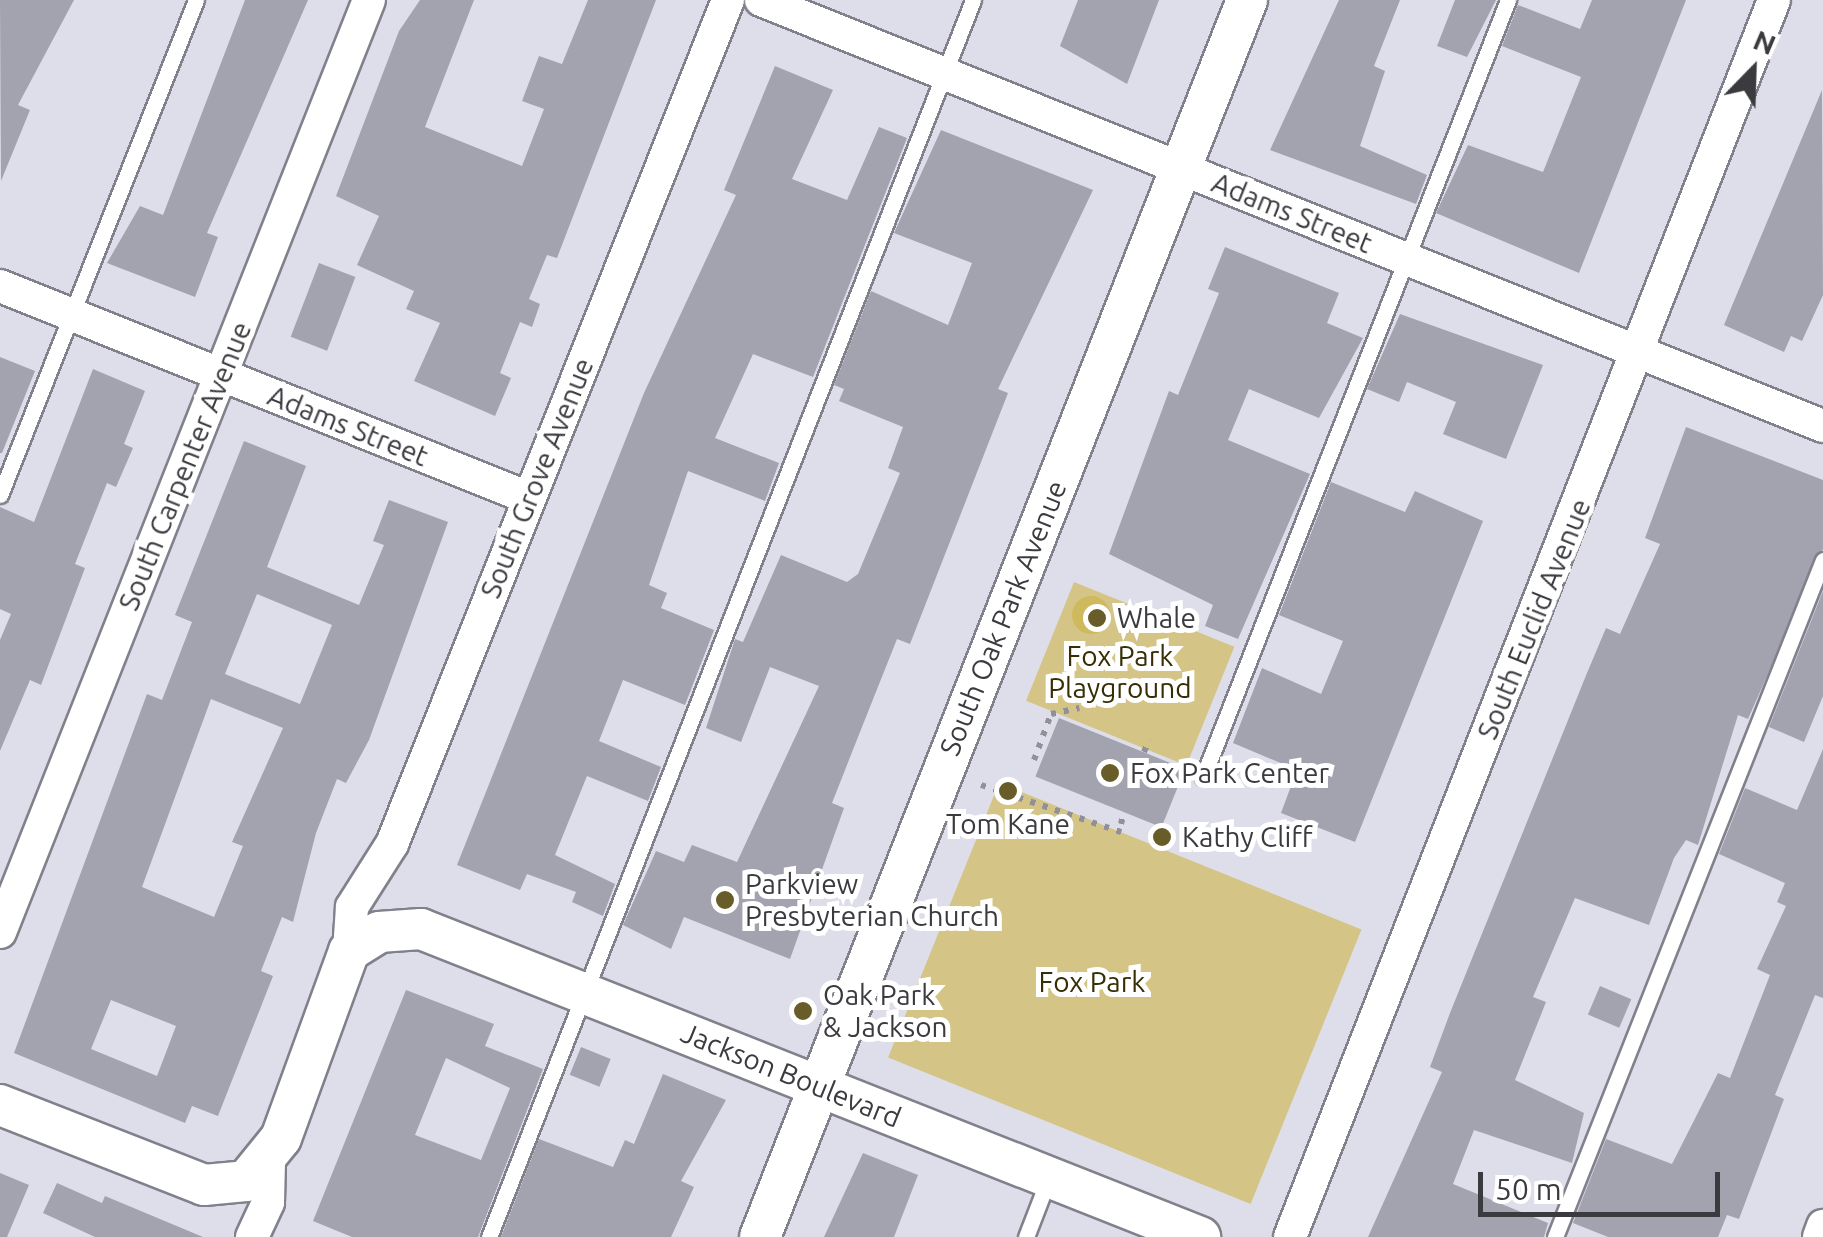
<!DOCTYPE html>
<style>
body{margin:0}
#map{position:relative;width:1823px;height:1237px;overflow:hidden;background:#dedeea;font-family:Ubuntu,sans-serif}
div>[style]{position:absolute}
.green>*{inset:0;background:#d4c586;transform-origin:0 0}
.water>*{inset:0;background:#ceb95d}
.round{border-radius:50%}
.building>*{inset:0;background:#a3a3af;transform-origin:0 0}
.path>*{height:6px;margin-top:-3px;transform-origin:0;background:repeating-linear-gradient(90deg,#919099 0 5px,transparent 0 13px)}
.roads{filter:drop-shadow(2px 0 #81818c) drop-shadow(-2px 0 #81818c) drop-shadow(0 2px #81818c) drop-shadow(0 -2px #81818c)}
.service>*{height:15px;margin:-7.5px;padding:0 7.5px;transform-origin:7.5px;border-radius:7.5px;background:#fff}
.minor>*{height:32px;margin:-16px;padding:0 16px;transform-origin:16px;border-radius:16px;background:#fff}
.tertiary>*{height:40px;margin:-20px;padding:0 20px;transform-origin:20px;border-radius:20px;background:#fff}
.dots>*{width:28px;height:28px;translate:-50% -50%;box-sizing:border-box;border:5px solid #fff;border-radius:50%}
span{translate:-50% -50%;white-space:nowrap;text-align:center;line-height:1.15;-webkit-text-stroke:10px #fff;paint-order:stroke}
.street-label{font-size:28px;color:#3b3a3f}
.poi-label{font-size:28px;color:#3b3a3f}
.left{translate:0 -50%;text-align:left}
.park-label{font-size:28px;color:#372e05}
.north{position:absolute;left:1703px;top:20px;width:100px;height:100px;-webkit-text-stroke:8px #fff;paint-order:stroke;rotate:23deg;font-size:28px;font-weight:700;line-height:40px;text-align:center;color:#3b3a3f}
.north::after{content:'';display:block;margin:auto;width:35px;height:45px;background:#3b3a3f;clip-path:polygon(50% 0,100% 100%,50% 72%,0 100%)}
.scale{position:absolute;left:1478px;top:1172px;width:242px;height:45px;box-sizing:border-box;border:5px solid #3b3a3f;border-top:0;padding-left:12px;font-size:30px;line-height:35px;white-space:nowrap;color:#3b3a3f;-webkit-text-stroke:8px #fff;paint-order:stroke}
</style>
<div id="map">
<div class="green">
<i style="left:1074px;top:582px;width:173px;height:128px;rotate:22deg"></i>
<i style="left:999px;top:783px;width:391px;height:296px;rotate:22deg"></i>
</div>
<div class="water">
<i class="round" style="left:1072px;top:596px;width:38px;height:38px"></i>
</div>
<div class="building">
<i style="clip-path:polygon(0 0,74px 0,18px 105px,30px 110px,1px 181px)"></i>
<i style="clip-path:polygon(245px 0,308px 0,207px 233px,218px 237px,195px 297px,107px 263px,140px 206px,163px 215px)"></i>
<i style="clip-path:polygon(420px 0,474px 0,425px 127px,522px 166px,544px 109px,522px 101px,539px 56px,562px 64px,588px 0,656px 0,557px 258px,547px 255px,529px 299px,540px 304px,532px 327px,520px 322px,500px 373px,511px 378px,495px 416px,414px 381px,440px 323px,406px 309px,414px 291px,357px 265px,379px 216px,336px 196px,399px 31px)"></i>
<i style="clip-path:polygon(1078px 0,1159px 0,1127px 84px,1060px 46px)"></i>
<i style="clip-path:polygon(1339px 0,1400px 0,1374px 66px,1385px 71px,1360px 146px,1427px 175px,1416px 204px,1270px 150px)"></i>
<i style="clip-path:polygon(1455px 0,1496px 0,1467px 57px,1437px 46px)"></i>
<i style="clip-path:polygon(1592px 0,1686px 0,1579px 273px,1436px 213px,1468px 145px,1543px 172px,1581px 77px,1502px 46px,1518px 5px,1580px 29px)"></i>
<i style="clip-path:polygon(775px 66px,833px 90px,792px 179px,847px 200px,879px 127px,907px 138px,813px 377px,753px 354px,715px 438px,779px 463px,765px 501px,688px 471px,649px 585px,667px 593px,661px 608px,714px 630px,685px 705px,623px 680px,599px 741px,661px 767px,648px 801px,587px 776px,555px 855px,615px 884px,603px 916px,572px 902px,576px 892px,527px 874px,520px 890px,457px 865px,644px 393px,736px 195px,724px 190px)"></i>
<i style="clip-path:polygon(1822px 90px,1823px 295px,1802px 341px,1791px 336px,1784px 352px,1724px 325px)"></i>
<i style="clip-path:polygon(941px 130px,1093px 190px,998px 389px,1008px 393px,910px 644px,897px 639px,860px 732px,832px 803px,844px 808px,790px 959px,684px 917px,671px 949px,623px 925px,656px 851px,684px 862px,692px 845px,737px 862px,819px 686px,770px 667px,741px 742px,706px 728px,735px 639px,743px 642px,781px 555px,847px 582px,858px 574px,900px 473px,888px 468px,903px 427px,839px 401px,844px 389px,834px 385px,871px 291px,948px 325px,972px 263px,894px 233px)"></i>
<i style="clip-path:polygon(1225px 247px,1339px 293px,1327px 323px,1363px 338px,1319px 418px,1249px 389px,1228px 440px,1310px 474px,1238px 639px,1205px 626px,1213px 605px,1109px 554px,1169px 391px,1178px 395px,1219px 293px,1208px 289px)"></i>
<i style="left:319px;top:263px;width:39px;height:79px;rotate:21deg"></i>
<i style="clip-path:polygon(1400px 314px,1543px 365px,1506px 459px,1443px 434px,1456px 402px,1407px 382px,1399px 402px,1367px 389px)"></i>
<i style="clip-path:polygon(0 357px,35px 371px,2px 453px,0 453px)"></i>
<i style="clip-path:polygon(93px 369px,145px 391px,124px 444px,133px 448px,116px 487px,107px 483px,75px 564px,85px 568px,41px 685px,30px 680px,0 751px,0 640px,11px 614px,0 609px,0 507px,34px 522px)"></i>
<i style="clip-path:polygon(1686px 427px,1823px 480px,1823px 549px,1748px 719px,1738px 715px,1698px 845px,1686px 840px,1674px 858px,1649px 925px,1575px 898px,1533px 997px,1546px 1002px,1515px 1080px,1584px 1113px,1572px 1163px,1474px 1130px,1453px 1184px,1548px 1223px,1544px 1237px,1368px 1237px,1442px 1072px,1430px 1067px,1450px 1013px,1587px 673px,1606px 628px,1620px 634px,1660px 544px,1645px 538px)"></i>
<i style="clip-path:polygon(evenodd,244px 441px,306px 466px,267px 567px,359px 605px,384px 545px,373px 541px,389px 500px,448px 522px,369px 740px,346px 783px,337px 779px,316px 833px,293px 922px,282px 917px,261px 971px,273px 976px,218px 1116px,192px 1106px,185px 1123px,14px 1053px,147px 694px,162px 700px,192px 622px,175px 615px,244px 441px,257px 594px,332px 625px,300px 704px,225px 674px,257px 594px,244px 441px,211px 699px,283px 728px,232px 842px,243px 846px,214px 917px,142px 887px,211px 699px,244px 441px,111px 1000px,176px 1026px,157px 1076px,91px 1049px,111px 1000px)"></i>
<i style="clip-path:polygon(1331px 482px,1405px 512px,1415px 491px,1483px 521px,1355px 842px,1281px 813px,1297px 770px,1233px 743px,1262px 668px,1321px 694px,1343px 641px,1279px 615px)"></i>
<i style="clip-path:polygon(1823px 591px,1823px 696px,1804px 742px,1769px 727px)"></i>
<i style="left:1059px;top:718px;width:136px;height:63px;rotate:22deg"></i>
<i style="clip-path:polygon(1823px 749px,1823px 998px,1815px 995px,1775px 1095px,1784px 1099px,1739px 1219px,1727px 1215px,1718px 1237px,1608px 1237px,1573px 1223px,1606px 1139px,1672px 1164px,1718px 1073px,1730px 1078px,1770px 975px,1757px 969px,1786px 906px,1777px 902px,1785px 883px,1719px 854px,1745px 788px,1797px 810px)"></i>
<i style="left:1600px;top:986px;width:34px;height:31px;rotate:23deg"></i>
<i style="clip-path:polygon(evenodd,406px 990px,494px 1024px,485px 1046px,543px 1069px,478px 1237px,352px 1237px,313px 1221px,406px 990px,446px 1058px,510px 1088px,481px 1160px,415px 1135px,446px 1058px)"></i>
<i style="left:581px;top:1047px;width:32px;height:30px;rotate:22deg"></i>
<i style="clip-path:polygon(663px 1074px,726px 1100px,681px 1181px,694px 1187px,671px 1237px,501px 1237px,539px 1139px,613px 1167px,625px 1140px,634px 1144px)"></i>
<i style="clip-path:polygon(863px 1153px,918px 1175px,894px 1237px,824px 1237px)"></i>
<i style="clip-path:polygon(0 1173px,29px 1185px,7px 1237px,0 1237px)"></i>
<i style="clip-path:polygon(57px 1183px,102px 1203px,105px 1196px,203px 1237px,95px 1237px,43px 1213px)"></i>
</div>
<div class="path">
<i style="left:1144px;top:752px;width:13px;rotate:-67deg"></i>
<i style="left:1034px;top:760px;width:49px;rotate:-69.7deg"></i>
<i style="left:1051px;top:714px;width:29px;rotate:-12deg"></i>
<i style="left:981px;top:785px;width:148px;rotate:18.6deg"></i>
<i style="left:1121px;top:824px;width:12px;rotate:-76deg"></i>
</div>
<div class="roads">
<div class="service">
<i style="left:0;top:495px;width:532px;rotate:-68.4deg"></i>
<i style="left:1203px;top:777px;width:835px;rotate:-68.57deg"></i>
<i style="left:489px;top:1237px;width:1328px;rotate:-68.63deg"></i>
<i style="left:1026px;top:1237px;width:61px;rotate:-68.9deg"></i>
<i style="left:1555px;top:1237px;width:728px;rotate:-68.4deg"></i>
</div>
<div class="minor">
<i style="left:761px;top:0;width:1144px;rotate:21.86deg"></i>
<i style="left:0;top:286px;width:570px;rotate:21.84deg"></i>
<i style="left:0;top:932px;width:1002px;rotate:-68.4deg"></i>
<i style="left:349px;top:951px;width:44px;rotate:-86.1deg"></i>
<i style="left:352px;top:907px;width:75px;rotate:-57.6deg"></i>
<i style="left:392px;top:844px;width:908px;rotate:-68.29deg"></i>
<i style="left:252px;top:1237px;width:38px;rotate:-65deg"></i>
<i style="left:268px;top:1202px;width:40px;rotate:-88.6deg"></i>
<i style="left:1290px;top:1237px;width:1328px;rotate:-68.63deg"></i>
<i style="left:1819px;top:1237px;width:12px;rotate:-70deg"></i>
</div>
<div class="tertiary">
<i style="left:0;top:1105px;width:219px;rotate:21.4deg"></i>
<i style="left:204px;top:1185px;width:42px;rotate:-5.4deg"></i>
<i style="left:246px;top:1181px;width:55px;rotate:-50.9deg"></i>
<i style="left:281px;top:1138px;width:199px;rotate:-70deg"></i>
<i style="left:349px;top:951px;width:36px;rotate:-32deg"></i>
<i style="left:379px;top:932px;width:42px;rotate:-4.1deg"></i>
<i style="left:421px;top:929px;width:838px;rotate:21.57deg"></i>
<i style="left:760px;top:1237px;width:1329px;rotate:-68.51deg"></i>
</div>
</div>
<div class="dots">
<i style="left:1097px;top:618px;background:#685c29"></i>
<i style="left:1110px;top:773px;background:#685c29"></i>
<i style="left:1008px;top:791px;background:#685c29"></i>
<i style="left:1162px;top:837px;background:#685c29"></i>
<i style="left:725px;top:900px;background:#685c29"></i>
<i style="left:803px;top:1011px;background:#685c29"></i>
</div>
<div class="street-label">
<span style="left:1292px;top:213px;rotate:22deg">Adams Street</span>
<span style="left:348px;top:426px;rotate:22deg">Adams Street</span>
<span style="left:185px;top:466px;rotate:-68deg">South Carpenter Avenue</span>
<span style="left:537px;top:478px;rotate:-68deg">South Grove Avenue</span>
<span style="left:1003px;top:618px;rotate:-68deg">South Oak Park Avenue</span>
<span style="left:1534px;top:619px;rotate:-68deg">South Euclid Avenue</span>
<span style="left:791px;top:1075px;rotate:22deg">Jackson Boulevard</span>
</div>
<div class="poi-label">
<span class="left" style="left:1117px;top:618px">Whale</span>
<span class="left" style="left:1130px;top:773px">Fox Park Center</span>
<span style="left:1008px;top:824px">Tom Kane</span>
<span class="left" style="left:1182px;top:837px">Kathy Cliff</span>
<span class="left" style="left:745px;top:900px">Parkview<br>Presbyterian Church</span>
<span class="left" style="left:823px;top:1011px">Oak Park<br>&amp; Jackson</span>
</div>
<div class="park-label">
<span style="left:1120px;top:672px">Fox Park<br>Playground</span>
<span style="left:1092px;top:982px">Fox Park</span>
</div>
<div class="north">N</div>
<div class="scale">50 m</div>
</div>
